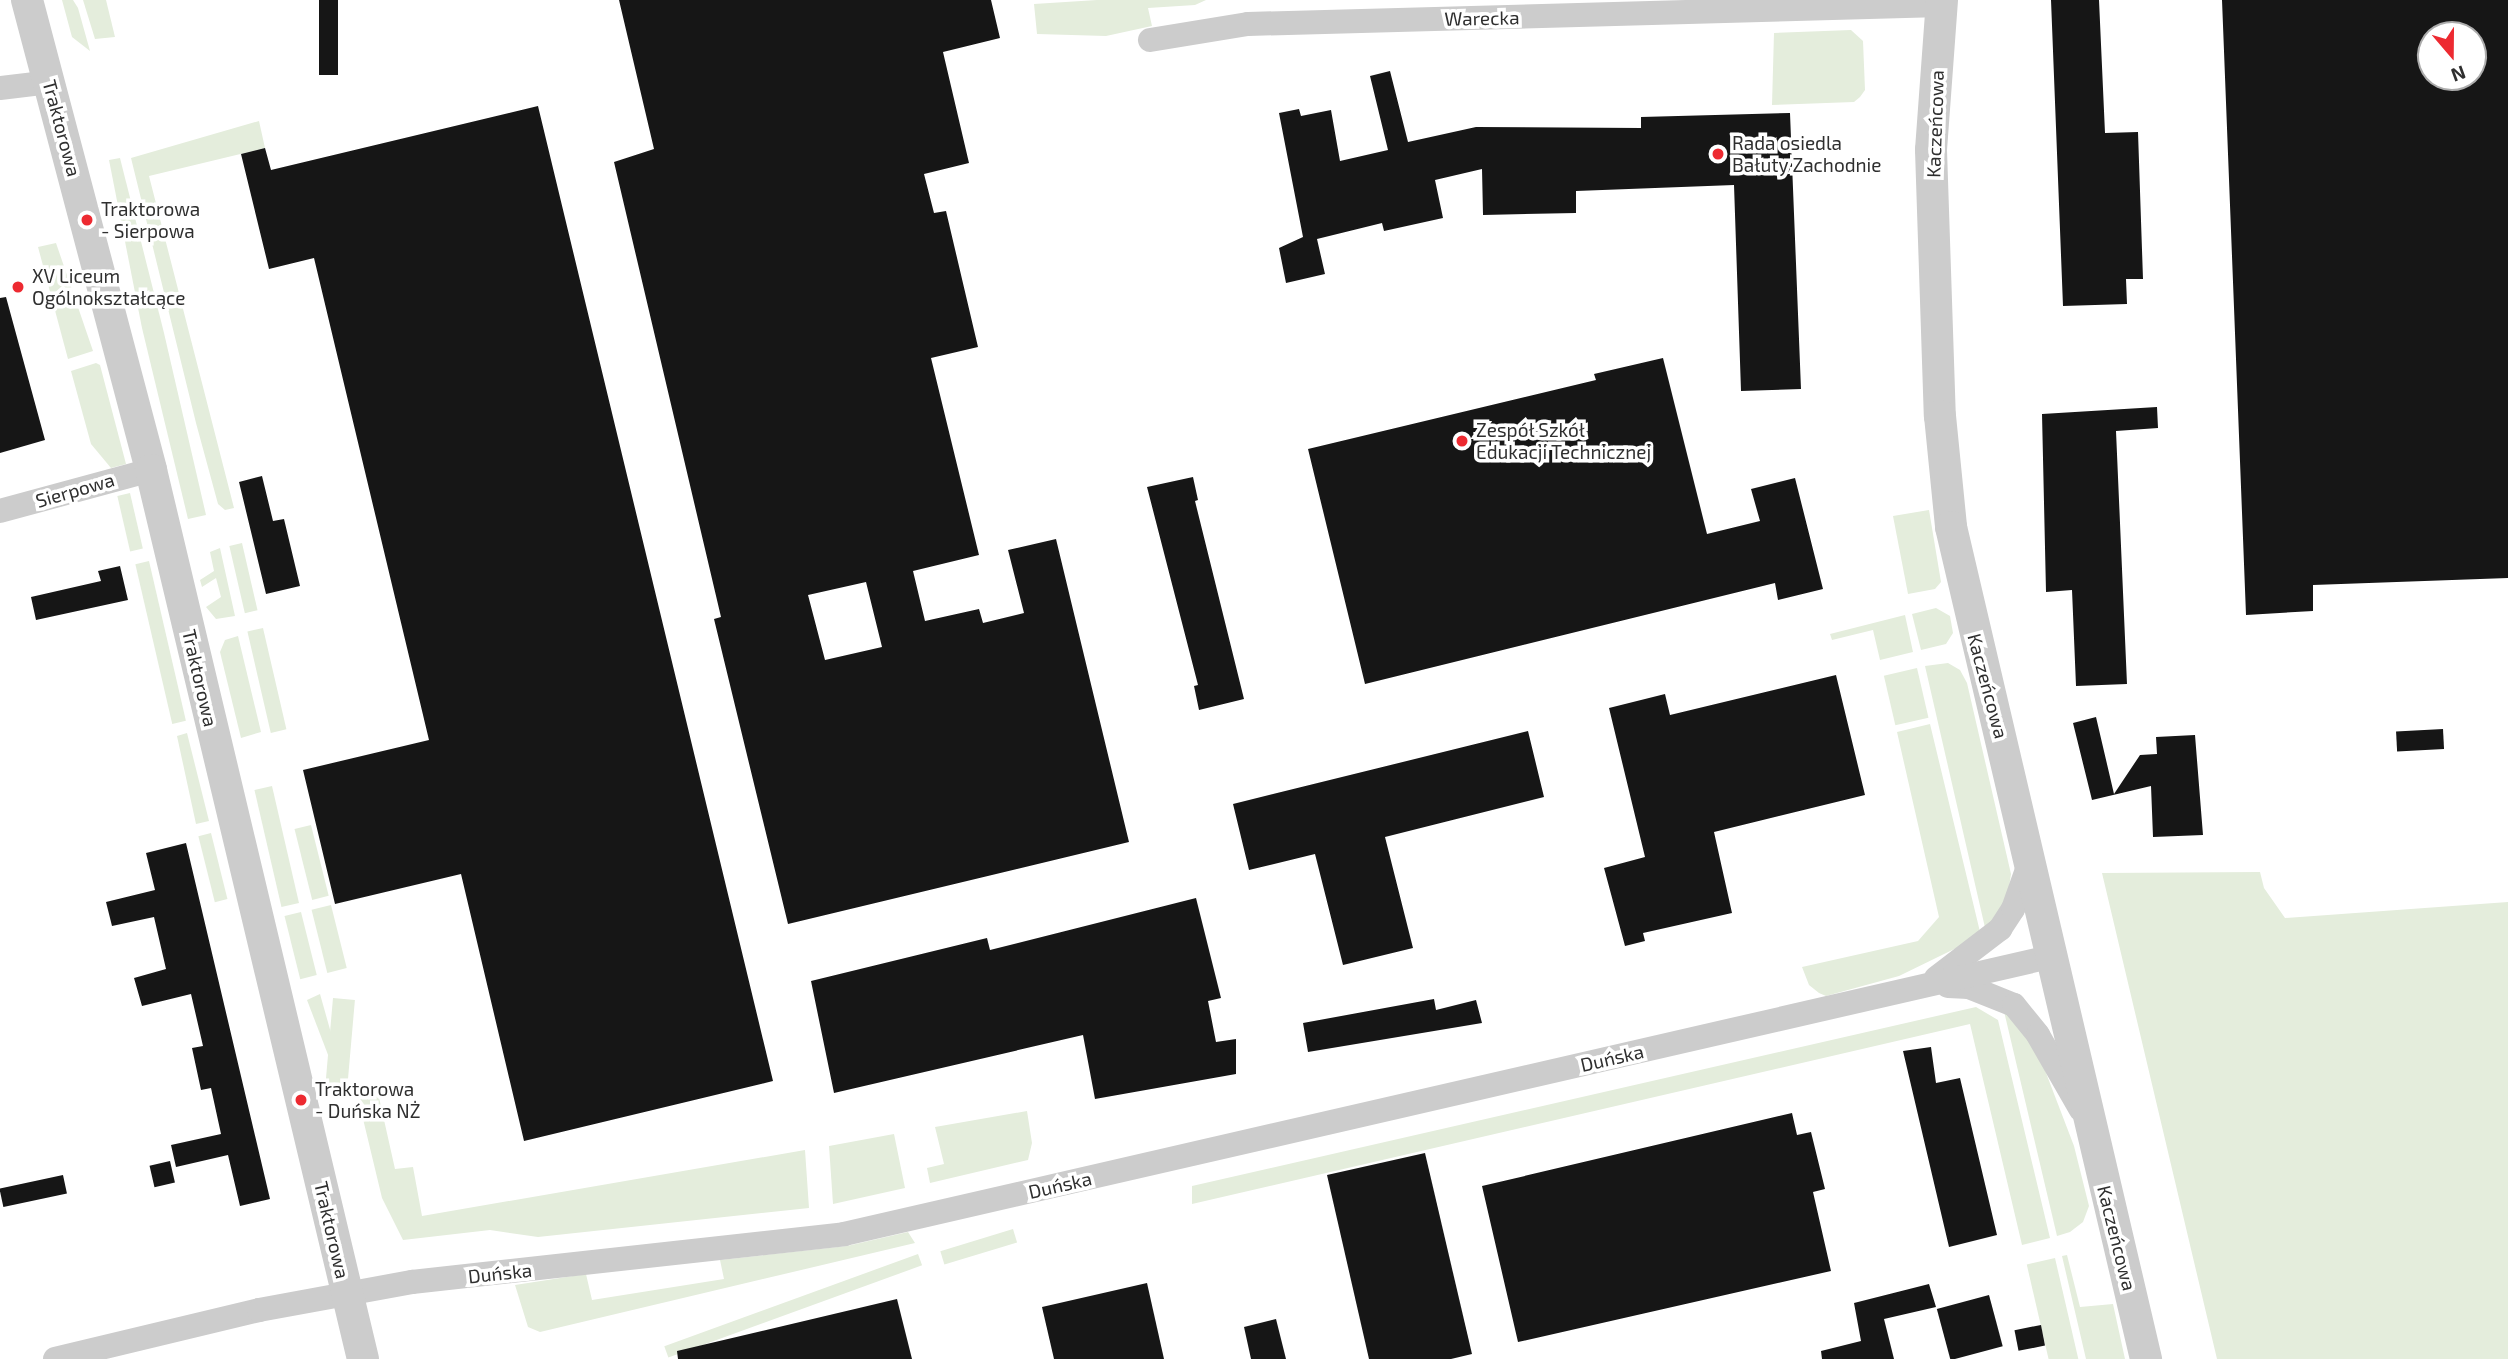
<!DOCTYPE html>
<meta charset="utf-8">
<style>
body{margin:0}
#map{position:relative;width:2508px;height:1359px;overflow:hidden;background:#fff;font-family:"Exo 2",sans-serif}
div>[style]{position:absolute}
.green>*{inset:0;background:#e4eddc;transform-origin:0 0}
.building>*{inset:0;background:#161616;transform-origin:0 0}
.minor>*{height:24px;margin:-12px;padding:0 12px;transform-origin:12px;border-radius:12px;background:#ccc}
.tertiary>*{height:32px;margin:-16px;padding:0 16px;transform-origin:16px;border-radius:16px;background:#ccc}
.dots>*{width:19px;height:19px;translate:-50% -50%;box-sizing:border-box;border:4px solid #fff;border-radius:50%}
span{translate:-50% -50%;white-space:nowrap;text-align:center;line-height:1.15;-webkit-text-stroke:7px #fff;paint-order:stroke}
.street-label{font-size:19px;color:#2f2f2f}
.poi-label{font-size:19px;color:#2f2f2f}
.left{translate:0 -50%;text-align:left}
.north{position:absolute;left:2417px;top:21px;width:70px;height:70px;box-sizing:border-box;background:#fff;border:2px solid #acacac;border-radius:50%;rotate:160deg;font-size:19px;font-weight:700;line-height:28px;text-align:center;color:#2f2f2f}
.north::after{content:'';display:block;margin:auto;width:24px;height:32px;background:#ed2a31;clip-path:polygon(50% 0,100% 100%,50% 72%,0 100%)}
</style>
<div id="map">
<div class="green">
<i style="clip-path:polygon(62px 0,73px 0,78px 8px,90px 51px,72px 37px)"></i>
<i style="clip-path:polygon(83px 0,106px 0,115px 37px,95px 39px)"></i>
<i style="clip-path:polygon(1097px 0,1206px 0,1195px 5px,1148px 8px,1152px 26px,1106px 36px,1037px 34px,1034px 4px)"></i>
<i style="clip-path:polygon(1851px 30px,1863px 41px,1865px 90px,1860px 97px,1854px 102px,1772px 105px,1774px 33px)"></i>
<i style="clip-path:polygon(259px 121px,265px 148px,149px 176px,234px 508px,225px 510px,218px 504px,196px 423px,131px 158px)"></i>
<i style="clip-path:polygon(120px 158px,164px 333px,206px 515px,188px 519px,142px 328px,109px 160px)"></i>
<i style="clip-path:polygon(56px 243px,93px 351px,68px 359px,38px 247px)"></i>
<i style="clip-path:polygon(96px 363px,100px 365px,126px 464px,111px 468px,91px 444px,71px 371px)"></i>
<i style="left:130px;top:493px;width:57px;height:13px;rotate:77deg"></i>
<i style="clip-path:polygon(1929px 510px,1941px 582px,1935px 589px,1908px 594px,1893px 516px)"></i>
<i style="left:242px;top:543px;width:69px;height:13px;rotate:77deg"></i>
<i style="clip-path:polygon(220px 548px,235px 616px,216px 619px,206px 607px,221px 597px,216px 578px,202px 587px,200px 580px,214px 571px,210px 552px)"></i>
<i style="left:149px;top:561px;width:164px;height:14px;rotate:77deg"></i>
<i style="clip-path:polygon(1936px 608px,1950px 616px,1953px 633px,1946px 644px,1921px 650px,1912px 614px)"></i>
<i style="clip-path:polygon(1905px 615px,1913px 652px,1880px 660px,1873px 630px,1832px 640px,1830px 634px)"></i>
<i style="left:263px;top:628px;width:104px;height:16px;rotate:77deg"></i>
<i style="clip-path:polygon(238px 636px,261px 732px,241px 738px,220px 652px,225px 640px)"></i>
<i style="clip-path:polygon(1948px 663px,1960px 670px,1967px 683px,2011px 874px,2007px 901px,1986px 932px,1925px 666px)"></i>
<i style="left:1917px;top:668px;width:51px;height:34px;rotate:77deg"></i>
<i style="clip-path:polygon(1930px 724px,1981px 936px,1899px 976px,1826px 996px,1819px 993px,1809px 985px,1802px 967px,1918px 941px,1939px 917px,1897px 732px)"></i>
<i style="clip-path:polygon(187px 733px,209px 821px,196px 824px,177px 736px)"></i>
<i style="left:272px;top:786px;width:120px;height:18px;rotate:77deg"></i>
<i style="left:311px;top:825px;width:73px;height:17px;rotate:76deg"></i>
<i style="left:211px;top:833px;width:68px;height:13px;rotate:76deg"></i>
<i style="clip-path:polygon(2260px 872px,2264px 888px,2285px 918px,2508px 902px,2508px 1359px,2217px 1359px,2102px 873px)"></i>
<i style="left:331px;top:905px;width:65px;height:20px;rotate:76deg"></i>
<i style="left:301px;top:912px;width:65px;height:17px;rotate:76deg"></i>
<i style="clip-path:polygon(320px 994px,338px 1058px,330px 1060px,307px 1000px)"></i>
<i style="left:333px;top:998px;width:22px;height:95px;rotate:5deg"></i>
<i style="clip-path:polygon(1976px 1007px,1998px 1020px,2050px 1238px,2022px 1245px,1970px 1024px,1192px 1204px,1192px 1186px)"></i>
<i style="clip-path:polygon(2003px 1007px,2038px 1052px,2074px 1146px,2089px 1206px,2083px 1222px,2070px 1232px,2057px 1236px)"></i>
<i style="clip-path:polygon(378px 1093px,395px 1169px,413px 1167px,422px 1216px,805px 1150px,809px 1208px,538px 1237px,490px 1230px,403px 1240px,382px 1198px,358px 1098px)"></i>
<i style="clip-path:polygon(1027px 1111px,1032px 1143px,1028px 1160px,930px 1183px,927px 1168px,944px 1164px,935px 1127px)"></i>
<i style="clip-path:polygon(894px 1134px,905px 1188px,833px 1204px,829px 1146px)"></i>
<i style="left:1013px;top:1229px;width:14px;height:76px;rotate:73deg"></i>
<i style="clip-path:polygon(908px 1232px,915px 1243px,540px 1332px,528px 1327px,515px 1285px,586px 1274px,592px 1300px,724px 1279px,720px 1260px,847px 1246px)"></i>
<i style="left:918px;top:1254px;width:12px;height:270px;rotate:70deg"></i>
<i style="clip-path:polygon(2067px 1255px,2080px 1307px,2113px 1304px,2125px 1359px,2086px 1359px,2062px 1256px)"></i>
<i style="left:2055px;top:1258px;width:104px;height:29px;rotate:77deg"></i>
</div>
<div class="building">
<i style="left:319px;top:0;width:19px;height:75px"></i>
<i style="clip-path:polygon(evenodd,619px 0,991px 0,1000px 38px,943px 52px,969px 163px,924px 174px,934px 213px,946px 211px,978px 347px,931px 358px,979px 555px,913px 571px,925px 621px,979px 609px,983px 623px,1024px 613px,1008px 550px,1056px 539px,1129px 842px,788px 924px,714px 619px,721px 617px,614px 162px,654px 149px,619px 0,866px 582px,882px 647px,825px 660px,808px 595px,866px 582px)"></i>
<i style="clip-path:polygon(2051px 0,2099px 0,2105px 133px,2138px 132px,2143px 279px,2126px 279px,2127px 304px,2063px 306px)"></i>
<i style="clip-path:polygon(evenodd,2222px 0,2508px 0,2508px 578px,2313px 585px,2313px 611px,2246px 615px,2222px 0,2431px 35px,2473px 35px,2473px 77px,2431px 77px,2431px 35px)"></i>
<i style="clip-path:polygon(1390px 71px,1408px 142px,1476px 127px,1641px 128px,1641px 117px,1790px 113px,1801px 389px,1741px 391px,1734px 185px,1576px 191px,1576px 213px,1483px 215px,1482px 169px,1435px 180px,1443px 218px,1384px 231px,1382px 223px,1317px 239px,1325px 274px,1286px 283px,1279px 248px,1303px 237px,1279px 113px,1299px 109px,1301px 116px,1331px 110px,1340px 161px,1388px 150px,1370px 76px)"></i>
<i style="clip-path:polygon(538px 106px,773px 1081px,524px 1141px,461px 874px,335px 904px,303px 770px,429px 740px,314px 258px,269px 269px,241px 154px,265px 148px,271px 170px)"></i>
<i style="clip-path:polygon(6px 297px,45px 440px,0 453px,0 298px)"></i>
<i style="clip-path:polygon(1663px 358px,1707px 534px,1760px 521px,1751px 489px,1795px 478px,1823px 589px,1778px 600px,1775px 583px,1365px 684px,1308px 449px,1596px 380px,1594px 374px)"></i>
<i style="clip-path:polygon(2157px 407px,2158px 428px,2116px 431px,2127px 684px,2076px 686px,2072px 590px,2046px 592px,2042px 414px)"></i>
<i style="clip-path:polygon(262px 476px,273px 521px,284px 519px,300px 586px,266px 594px,239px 482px)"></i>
<i style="clip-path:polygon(1193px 477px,1198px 500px,1195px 501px,1244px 699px,1199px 710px,1194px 686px,1198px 685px,1147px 487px)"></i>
<i style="clip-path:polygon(120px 566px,128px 600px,36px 620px,31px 597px,101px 581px,98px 571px)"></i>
<i style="clip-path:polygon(1836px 675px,1865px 795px,1714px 832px,1732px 913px,1643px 933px,1645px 941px,1625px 946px,1604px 868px,1645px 857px,1609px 708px,1665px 694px,1670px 715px)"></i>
<i style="clip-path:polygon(2096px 717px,2114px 794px,2140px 755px,2157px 754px,2156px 737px,2195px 735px,2203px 835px,2153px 837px,2151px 786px,2092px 800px,2073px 723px)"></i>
<i style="left:2443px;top:729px;width:20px;height:47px;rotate:87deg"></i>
<i style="clip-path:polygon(1528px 731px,1544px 797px,1385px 837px,1413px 948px,1343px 965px,1315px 854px,1249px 870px,1233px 804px)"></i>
<i style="clip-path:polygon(186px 843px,270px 1199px,240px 1206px,228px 1155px,176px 1167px,171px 1145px,221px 1134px,211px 1088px,201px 1090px,192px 1048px,203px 1046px,191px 994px,142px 1006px,134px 978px,166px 969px,154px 917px,112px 926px,106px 902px,155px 890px,146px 853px)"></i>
<i style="clip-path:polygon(1196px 898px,1221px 998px,1208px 1001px,1216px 1042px,1236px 1039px,1236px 1074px,1095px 1099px,1083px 1035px,834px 1093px,811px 981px,987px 938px,990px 950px)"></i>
<i style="clip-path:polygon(1434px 999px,1436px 1010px,1476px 1000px,1482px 1023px,1308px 1052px,1303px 1023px)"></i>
<i style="clip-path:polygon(1931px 1047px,1936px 1083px,1960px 1078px,1997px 1235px,1949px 1247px,1903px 1051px)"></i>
<i style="clip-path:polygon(1792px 1113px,1797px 1135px,1811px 1132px,1825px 1189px,1813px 1192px,1831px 1271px,1518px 1342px,1482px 1186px)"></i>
<i style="clip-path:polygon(1425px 1153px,1472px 1354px,1451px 1359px,1369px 1359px,1327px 1175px)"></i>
<i style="left:170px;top:1161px;width:22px;height:21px;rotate:77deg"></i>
<i style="left:63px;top:1175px;width:19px;height:65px;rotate:78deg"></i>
<i style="clip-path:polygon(1147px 1283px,1164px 1359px,1054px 1359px,1042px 1307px)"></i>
<i style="clip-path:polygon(1929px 1284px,1936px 1307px,1884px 1319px,1894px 1359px,1822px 1359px,1821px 1351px,1861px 1341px,1854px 1303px)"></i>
<i style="left:1989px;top:1295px;width:53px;height:54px;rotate:75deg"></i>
<i style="clip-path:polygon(897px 1299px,912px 1359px,678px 1359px,677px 1351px)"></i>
<i style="clip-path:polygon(1276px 1319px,1286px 1359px,1251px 1359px,1244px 1327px)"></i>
<i style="left:2041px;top:1325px;width:21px;height:27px;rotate:79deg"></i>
</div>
<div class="minor">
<i style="left:1150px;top:40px;width:99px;rotate:-9.3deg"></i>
<i style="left:1248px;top:24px;width:694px;rotate:-1.57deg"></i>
<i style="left:0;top:88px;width:50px;rotate:-6.8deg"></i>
<i style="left:0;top:511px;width:156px;rotate:-15.2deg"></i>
<i style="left:1936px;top:978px;width:81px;rotate:-37.4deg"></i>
<i style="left:2000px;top:929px;width:24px;rotate:-57deg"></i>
<i style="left:2013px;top:909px;width:51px;rotate:-70.5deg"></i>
<i style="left:1948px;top:986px;width:21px;rotate:3deg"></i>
<i style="left:1969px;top:987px;width:48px;rotate:21.8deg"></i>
<i style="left:2014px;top:1005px;width:38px;rotate:51deg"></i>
<i style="left:2038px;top:1035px;width:86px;rotate:60.2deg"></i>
<i style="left:55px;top:1359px;width:210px;rotate:-13.5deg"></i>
<i style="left:259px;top:1310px;width:156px;rotate:-10.4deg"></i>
<i style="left:412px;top:1282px;width:435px;rotate:-6.3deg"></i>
<i style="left:844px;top:1234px;width:1242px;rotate:-12.94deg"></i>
</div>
<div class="tertiary">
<i style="left:27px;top:0;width:486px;rotate:75.2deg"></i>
<i style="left:151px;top:470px;width:914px;rotate:76.59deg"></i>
<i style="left:1942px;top:0;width:150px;rotate:94.2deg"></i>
<i style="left:1931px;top:150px;width:266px;rotate:88.1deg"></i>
<i style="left:1940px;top:416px;width:112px;rotate:84.3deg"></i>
<i style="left:1951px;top:527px;width:855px;rotate:76.81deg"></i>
</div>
<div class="dots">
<i style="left:1718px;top:154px;background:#ed2a31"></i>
<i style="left:87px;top:220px;background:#ed2a31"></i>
<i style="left:18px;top:287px;background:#ed2a31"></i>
<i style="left:1462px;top:441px;background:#ed2a31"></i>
<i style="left:301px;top:1100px;background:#ed2a31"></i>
</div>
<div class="street-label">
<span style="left:1482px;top:18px;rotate:-1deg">Warecka</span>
<span style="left:1935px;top:124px;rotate:-88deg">Kaczeńcowa</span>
<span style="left:62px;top:128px;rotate:75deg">Traktorowa</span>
<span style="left:75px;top:490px;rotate:-16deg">Sierpowa</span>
<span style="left:200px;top:678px;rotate:77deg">Traktorowa</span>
<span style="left:1988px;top:686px;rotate:75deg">Kaczeńcowa</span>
<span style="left:1612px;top:1058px;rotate:-13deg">Duńska</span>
<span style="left:1060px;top:1185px;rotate:-13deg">Duńska</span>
<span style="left:332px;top:1230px;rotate:77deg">Traktorowa</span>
<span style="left:2117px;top:1238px;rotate:76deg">Kaczeńcowa</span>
<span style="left:500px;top:1273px;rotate:-6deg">Duńska</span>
</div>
<div class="poi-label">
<span class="left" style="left:1732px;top:154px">Rada osiedla<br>Bałuty Zachodnie</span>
<span class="left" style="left:101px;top:220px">Traktorowa<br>- Sierpowa</span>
<span class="left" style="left:32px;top:287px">XV Liceum<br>Ogólnokształcące</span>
<span class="left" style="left:1476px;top:441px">Zespół Szkół<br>Edukacji Technicznej</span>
<span class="left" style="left:315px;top:1100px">Traktorowa<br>- Duńska NŻ</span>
</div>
<div class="north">N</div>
</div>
